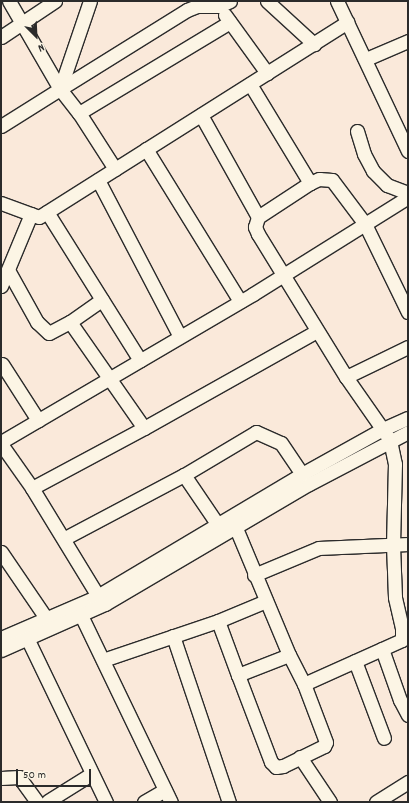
<!DOCTYPE html>
<style>
body{margin:0}
#map{position:relative;width:409px;height:803px;overflow:hidden;background:#fae9da;font-family:Dekko,sans-serif}
div>[style]{position:absolute}
.roads{filter:drop-shadow(1px 0 #2b2b2b) drop-shadow(-1px 0 #2b2b2b) drop-shadow(0 1px #2b2b2b) drop-shadow(0 -1px #2b2b2b)}
.minor>*{height:13px;margin:-6.5px;padding:0 6.5px;transform-origin:6.5px;border-radius:6.5px;background:#fcf5e5}
span{translate:-50% -50%;white-space:nowrap;text-align:center;line-height:1.15;-webkit-text-stroke:3px #fcf5e5;paint-order:stroke}
.frame{position:absolute;inset:0;border:2px solid #2b2b2b;pointer-events:none}
.north{position:absolute;left:16px;top:16px;width:40px;height:40px;-webkit-text-stroke:3px #fcf5e5;paint-order:stroke;rotate:156deg;font-size:11px;font-weight:700;line-height:16px;text-align:center;color:#2b2b2b}
.north::after{content:'';display:block;margin:auto;width:14px;height:18px;background:#2b2b2b;clip-path:polygon(50% 0,100% 100%,50% 72%,0 100%)}
.scale{position:absolute;left:16px;top:769px;width:75px;height:18px;box-sizing:border-box;border:2px solid #2b2b2b;border-top:0;padding-left:5px;font-size:12px;line-height:14px;white-space:nowrap;color:#2b2b2b;-webkit-text-stroke:3px #fcf5e5;paint-order:stroke}
</style>
<div id="map">
<div class="roads">
<div class="minor">
<i style="left:9px;top:1px;width:102px;rotate:59.9deg"></i>
<i style="left:60px;top:89px;width:31px;rotate:52deg"></i>
<i style="left:267px;top:1px;width:64px;rotate:42.5deg"></i>
<i style="left:337px;top:1px;width:166px;rotate:64.7deg"></i>
<i style="left:225px;top:15px;width:72px;rotate:54.1deg"></i>
<i style="left:1px;top:37px;width:65px;rotate:-33.7deg"></i>
<i style="left:366px;top:59px;width:46px;rotate:-23.2deg"></i>
<i style="left:250px;top:84px;width:116px;rotate:58.8deg"></i>
<i style="left:60px;top:89px;width:150px;rotate:-31.9deg"></i>
<i style="left:187px;top:10px;width:11px;rotate:-22deg"></i>
<i style="left:197px;top:6px;width:22px"></i>
<i style="left:219px;top:6px;width:12px;rotate:-24deg"></i>
<i style="left:201px;top:115px;width:117px;rotate:60.8deg"></i>
<i style="left:1px;top:126px;width:70px;rotate:-32.1deg"></i>
<i style="left:60px;top:89px;width:93px;rotate:-71.2deg"></i>
<i style="left:357px;top:131px;width:24px;rotate:73deg"></i>
<i style="left:364px;top:154px;width:19px;rotate:62deg"></i>
<i style="left:373px;top:171px;width:20px;rotate:45deg"></i>
<i style="left:387px;top:185px;width:22px;rotate:21deg"></i>
<i style="left:146px;top:149px;width:179px;rotate:58.3deg"></i>
<i style="left:115px;top:169px;width:67px;rotate:-122.7deg"></i>
<i style="left:79px;top:113px;width:176px;rotate:-31.1deg"></i>
<i style="left:98px;top:180px;width:175px;rotate:62.4deg"></i>
<i style="left:1px;top:203px;width:40px;rotate:20.2deg"></i>
<i style="left:39px;top:217px;width:365px;rotate:-32.3deg"></i>
<i style="left:47px;top:212px;width:175px;rotate:57.9deg"></i>
<i style="left:8px;top:270px;width:60px;rotate:60.9deg"></i>
<i style="left:37px;top:322px;width:16px;rotate:43deg"></i>
<i style="left:49px;top:333px;width:24px;rotate:-28deg"></i>
<i style="left:70px;top:322px;width:39px;rotate:-35deg"></i>
<i style="left:1px;top:286px;width:78px;rotate:-67.4deg"></i>
<i style="left:70px;top:322px;width:129px;rotate:55.1deg"></i>
<i style="left:144px;top:428px;width:127px;rotate:151.8deg"></i>
<i style="left:32px;top:488px;width:127px;rotate:58.6deg"></i>
<i style="left:2px;top:364px;width:67px;rotate:57.3deg"></i>
<i style="left:346px;top:377px;width:69px;rotate:-25.8deg"></i>
<i style="left:144px;top:428px;width:198px;rotate:-29.3deg"></i>
<i style="left:1px;top:442px;width:292px;rotate:-30.4deg"></i>
<i style="left:253px;top:294px;width:183px;rotate:-32deg"></i>
<i style="left:1px;top:444px;width:54px;rotate:54.8deg"></i>
<i style="left:184px;top:475px;width:60px;rotate:55.8deg"></i>
<i style="left:233px;top:521px;width:145px;rotate:67.3deg"></i>
<i style="left:289px;top:655px;width:55px;rotate:158.6deg"></i>
<i style="left:238px;top:675px;width:93px;rotate:69.2deg"></i>
<i style="left:271px;top:762px;width:7px;rotate:45deg"></i>
<i style="left:276px;top:767px;width:7px;rotate:-8deg"></i>
<i style="left:283px;top:766px;width:46px;rotate:-26deg"></i>
<i style="left:324px;top:746px;width:4px;rotate:-63deg"></i>
<i style="left:326px;top:742px;width:62px;rotate:-110.8deg"></i>
<i style="left:304px;top:684px;width:33px;rotate:-117deg"></i>
<i style="left:65px;top:538px;width:135px;rotate:-27.9deg"></i>
<i style="left:184px;top:475px;width:84px;rotate:-30.8deg"></i>
<i style="left:256px;top:432px;width:27px;rotate:24deg"></i>
<i style="left:281px;top:443px;width:37px;rotate:56deg"></i>
<i style="left:1px;top:552px;width:80px;rotate:55.7deg"></i>
<i style="left:254px;top:575px;width:70px;rotate:-22.6deg"></i>
<i style="left:319px;top:548px;width:89px;rotate:-2.6deg"></i>
<i style="left:78px;top:609px;width:214px;rotate:64.3deg"></i>
<i style="left:218px;top:621px;width:58px;rotate:69.7deg"></i>
<i style="left:173px;top:636px;width:175px;rotate:71.4deg"></i>
<i style="left:1px;top:638px;width:101px;rotate:-23.3deg"></i>
<i style="left:94px;top:598px;width:242px;rotate:-30.8deg"></i>
<i style="left:302px;top:474px;width:93px;rotate:-29.1deg"></i>
<i style="left:383px;top:429px;width:27px;rotate:-24deg"></i>
<i style="left:28px;top:640px;width:180px;rotate:64.3deg"></i>
<i style="left:382px;top:649px;width:54px;rotate:70.6deg"></i>
<i style="left:400px;top:700px;width:17px;rotate:62deg"></i>
<i style="left:1px;top:650px;width:114px;rotate:-23.9deg"></i>
<i style="left:105px;top:604px;width:237px;rotate:-30.5deg"></i>
<i style="left:309px;top:484px;width:112px;rotate:-27.7deg"></i>
<i style="left:103px;top:660px;width:121px;rotate:-18.7deg"></i>
<i style="left:218px;top:621px;width:52px;rotate:-22.6deg"></i>
<i style="left:355px;top:661px;width:82px;rotate:69.4deg"></i>
<i style="left:304px;top:684px;width:107px;rotate:-24.2deg"></i>
<i style="left:402px;top:640px;width:12px;rotate:-90deg"></i>
<i style="left:402px;top:628px;width:32px;rotate:-103deg"></i>
<i style="left:395px;top:597px;width:52px;rotate:-92.2deg"></i>
<i style="left:393px;top:545px;width:81px;rotate:-88.6deg"></i>
<i style="left:395px;top:464px;width:25px;rotate:-102deg"></i>
<i style="left:390px;top:440px;width:77px;rotate:-124.9deg"></i>
<i style="left:346px;top:377px;width:168px;rotate:-121.6deg"></i>
<i style="left:258px;top:234px;width:8px;rotate:-113deg"></i>
<i style="left:255px;top:227px;width:10px;rotate:-73deg"></i>
<i style="left:258px;top:217px;width:62px;rotate:-33.2deg"></i>
<i style="left:310px;top:183px;width:10px;rotate:-24deg"></i>
<i style="left:319px;top:179px;width:13px;rotate:4deg"></i>
<i style="left:332px;top:180px;width:55px;rotate:53.1deg"></i>
<i style="left:365px;top:224px;width:98px;rotate:64deg"></i>
<i style="left:300px;top:757px;width:54px;rotate:56.3deg"></i>
<i style="left:1px;top:778px;width:18px;rotate:-3deg"></i>
<i style="left:19px;top:777px;width:31px;rotate:54deg"></i>
<i style="left:48px;top:801px;width:51px;rotate:-32.1deg"></i>
<i style="left:144px;top:802px;width:24px;rotate:-30deg"></i>
<i style="left:376px;top:802px;width:38px;rotate:-32deg"></i>
</div>
</div>
<div class="frame"></div>
<div class="north">N</div>
<div class="scale">50 m</div>
</div>
